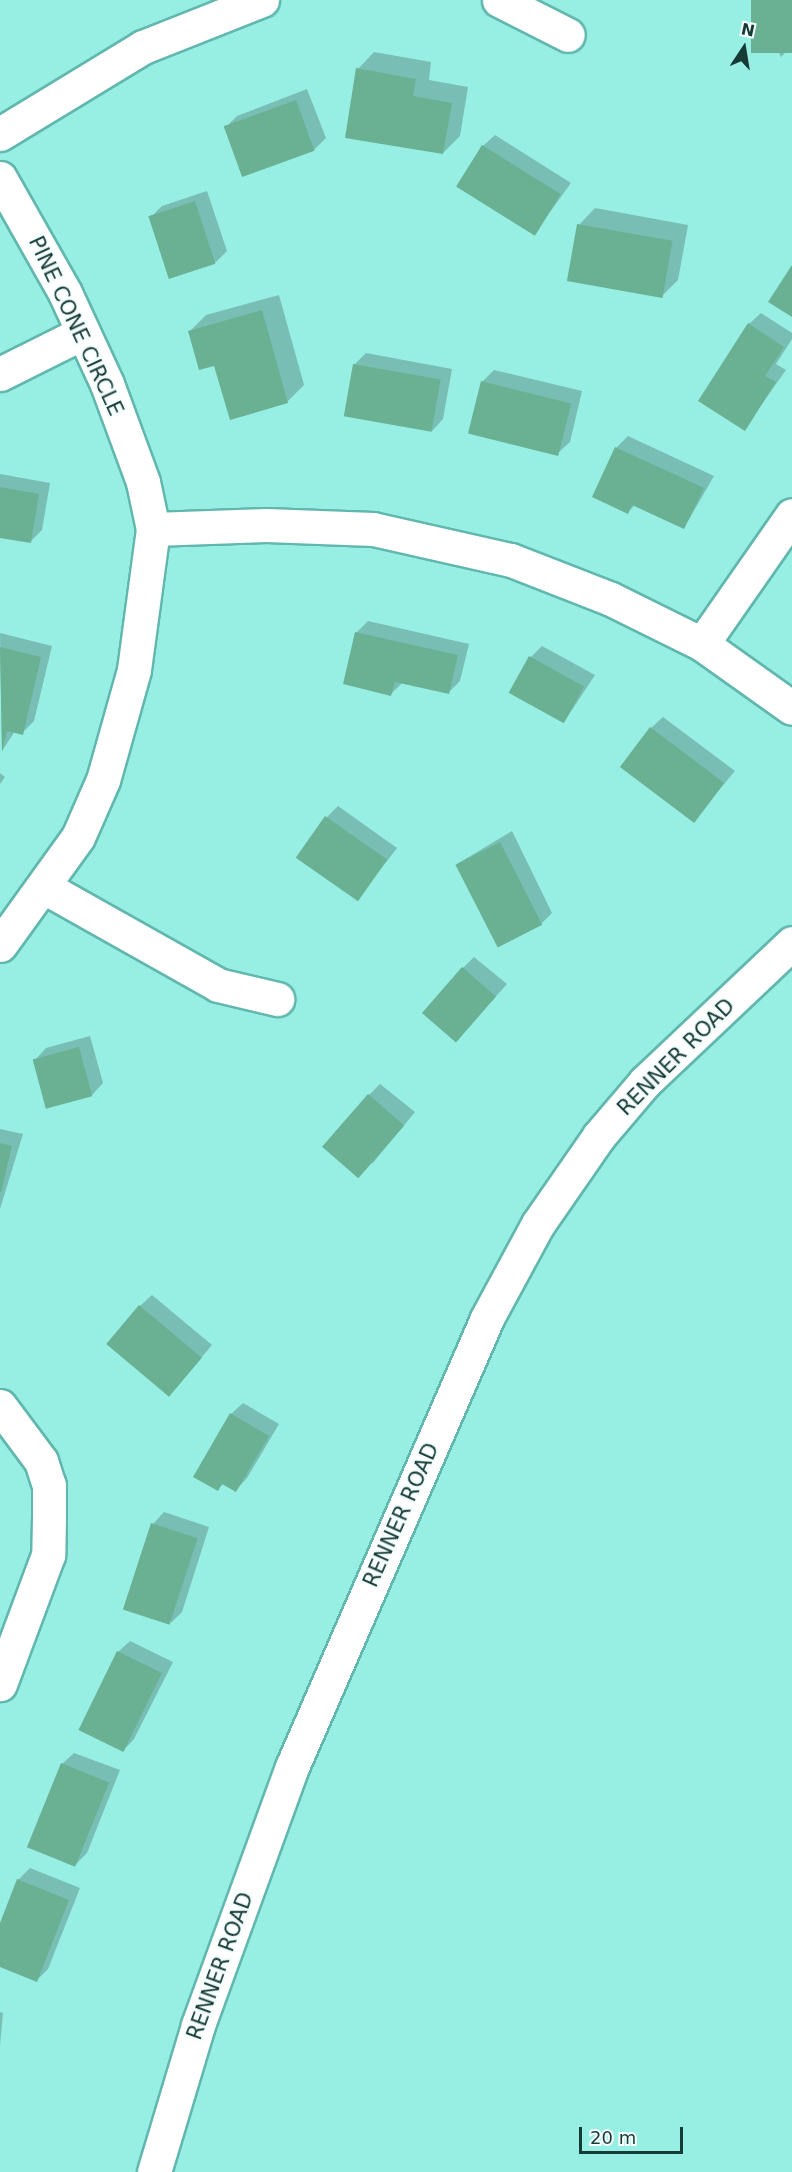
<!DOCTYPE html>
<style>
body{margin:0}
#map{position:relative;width:792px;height:2172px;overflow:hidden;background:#97eee3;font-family:"DejaVu Sans",sans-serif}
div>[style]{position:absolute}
.shadow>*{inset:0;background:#0003}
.building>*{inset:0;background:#6ab194;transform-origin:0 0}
.roads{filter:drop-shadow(2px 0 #61b7ae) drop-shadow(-2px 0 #61b7ae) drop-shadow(0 2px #61b7ae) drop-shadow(0 -2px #61b7ae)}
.minor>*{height:33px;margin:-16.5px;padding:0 16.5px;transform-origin:16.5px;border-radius:16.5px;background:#fff}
span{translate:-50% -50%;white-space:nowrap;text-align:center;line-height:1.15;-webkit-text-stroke:5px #f6fefd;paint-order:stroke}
.street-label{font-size:21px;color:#163b37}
.north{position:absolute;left:714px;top:18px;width:60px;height:60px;-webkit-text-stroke:4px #f6fefd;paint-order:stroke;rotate:12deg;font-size:16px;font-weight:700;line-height:24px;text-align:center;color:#163b37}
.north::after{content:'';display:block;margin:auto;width:21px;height:27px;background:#163b37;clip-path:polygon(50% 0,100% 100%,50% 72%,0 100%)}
.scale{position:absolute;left:579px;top:2127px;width:104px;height:27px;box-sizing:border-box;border:3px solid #163b37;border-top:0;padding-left:8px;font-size:18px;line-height:21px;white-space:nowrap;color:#163b37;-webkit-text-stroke:4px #f6fefd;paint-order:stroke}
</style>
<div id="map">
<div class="shadow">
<i style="clip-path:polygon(753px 0,792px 0,792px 46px,781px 57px)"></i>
<i style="clip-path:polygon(374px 52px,431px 62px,429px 80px,468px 87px,460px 136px,443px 153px,358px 69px)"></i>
<i style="clip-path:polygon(307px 89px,326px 138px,314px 150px,226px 127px,237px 116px)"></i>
<i style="clip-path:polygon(495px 135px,571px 183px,534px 234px,483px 146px)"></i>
<i style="clip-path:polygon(207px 191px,227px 251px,216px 262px,171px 277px,151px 217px,162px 206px)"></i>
<i style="clip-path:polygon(595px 208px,688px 225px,678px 280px,662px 296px,579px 225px)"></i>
<i style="clip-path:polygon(279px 295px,304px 385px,287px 402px,215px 365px,189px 332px,206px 315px)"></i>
<i style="clip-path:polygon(761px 313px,792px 333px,792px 339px,776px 364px,786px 370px,744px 429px,749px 324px)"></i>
<i style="clip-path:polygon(366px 353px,452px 369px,443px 419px,432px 431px,354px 365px)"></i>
<i style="clip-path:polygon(494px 370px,582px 391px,570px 442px,558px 453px,482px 382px)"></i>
<i style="clip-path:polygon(628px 436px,714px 476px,684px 528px,635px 505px,628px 512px,616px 448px)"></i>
<i style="clip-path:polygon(0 474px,50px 483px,42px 530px,30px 542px,0 537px)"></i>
<i style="clip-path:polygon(368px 621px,469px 644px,460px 681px,449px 692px,403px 682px,391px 694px,356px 633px)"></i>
<i style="clip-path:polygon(0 633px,52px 646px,34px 721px,22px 733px,15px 731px,2px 751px)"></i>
<i style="clip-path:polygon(542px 646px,595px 675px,564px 722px,531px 657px)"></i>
<i style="clip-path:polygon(663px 717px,735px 771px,693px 821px,651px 728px)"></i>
<i style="clip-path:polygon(0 773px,5px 777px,0 784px)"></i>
<i style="clip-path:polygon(338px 806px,397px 848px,357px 900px,327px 817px)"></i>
<i style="clip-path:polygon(512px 831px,552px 913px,541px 924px,457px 864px)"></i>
<i style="clip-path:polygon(474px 957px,507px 984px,457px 1040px,463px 968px)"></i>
<i style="clip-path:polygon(90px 1036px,103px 1083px,92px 1095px,35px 1060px,46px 1048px)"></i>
<i style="clip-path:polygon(380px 1084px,415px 1112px,372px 1164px,369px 1095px)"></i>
<i style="clip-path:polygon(0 1129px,23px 1134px,0 1209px)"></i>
<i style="clip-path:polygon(152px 1295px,212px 1345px,180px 1383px,140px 1306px)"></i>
<i style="clip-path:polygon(243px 1403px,279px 1424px,247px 1478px,236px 1490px,224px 1483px,217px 1490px,231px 1414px)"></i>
<i style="clip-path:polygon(164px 1512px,209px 1527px,182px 1612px,171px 1623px,153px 1524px)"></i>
<i style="clip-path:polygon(130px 1641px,173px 1662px,134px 1739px,123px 1751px,118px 1652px)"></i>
<i style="clip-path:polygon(74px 1753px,120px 1770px,87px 1853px,75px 1865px,62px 1764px)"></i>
<i style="clip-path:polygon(30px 1868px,80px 1888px,48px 1969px,37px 1980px,0 1966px,0 1927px,18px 1880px)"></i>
<i style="clip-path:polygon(0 2012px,3px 2013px,0 2045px)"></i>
</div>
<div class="building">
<i style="left:751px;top:0;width:41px;height:53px"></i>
<i style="clip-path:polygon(356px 68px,416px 79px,413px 96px,452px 103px,443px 154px,345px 138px)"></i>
<i style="left:296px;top:100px;width:54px;height:77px;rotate:70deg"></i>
<i style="left:482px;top:145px;width:93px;height:49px;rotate:32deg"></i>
<i style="left:195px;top:201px;width:66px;height:49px;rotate:72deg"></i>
<i style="left:577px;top:224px;width:97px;height:58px;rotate:10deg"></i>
<i style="clip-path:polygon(792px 265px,792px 317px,768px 302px)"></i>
<i style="clip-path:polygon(262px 310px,288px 403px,230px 420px,214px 366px,199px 370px,188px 331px)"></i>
<i style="clip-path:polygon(748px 323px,784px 347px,765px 376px,776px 382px,745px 431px,698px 401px)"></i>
<i style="left:353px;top:364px;width:89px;height:53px;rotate:10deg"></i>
<i style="left:481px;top:381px;width:93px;height:54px;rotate:14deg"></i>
<i style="clip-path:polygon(615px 447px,704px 488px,684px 529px,632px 505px,628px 514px,592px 497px)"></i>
<i style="clip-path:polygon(0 487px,39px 494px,31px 543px,0 538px)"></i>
<i style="clip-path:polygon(355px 632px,458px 655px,449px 694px,395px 682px,391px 696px,343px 684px)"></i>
<i style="clip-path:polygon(0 647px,41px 657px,23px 735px,7px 731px,2px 752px)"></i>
<i style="left:529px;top:656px;width:63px;height:42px;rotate:29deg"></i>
<i style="left:650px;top:727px;width:93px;height:50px;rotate:37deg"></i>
<i style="left:325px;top:816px;width:76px;height:51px;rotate:35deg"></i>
<i style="left:500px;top:842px;width:93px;height:50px;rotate:63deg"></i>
<i style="left:462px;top:967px;width:45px;height:61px;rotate:41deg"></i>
<i style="left:79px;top:1047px;width:51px;height:48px;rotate:75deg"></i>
<i style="left:368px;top:1094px;width:48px;height:70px;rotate:41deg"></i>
<i style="clip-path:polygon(0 1143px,12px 1146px,1px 1192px,0 1192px)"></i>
<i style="left:139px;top:1305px;width:82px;height:51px;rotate:40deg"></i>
<i style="clip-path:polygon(230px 1413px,269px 1436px,236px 1492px,222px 1484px,218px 1491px,193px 1477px)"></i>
<i style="left:151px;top:1523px;width:49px;height:91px;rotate:18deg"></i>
<i style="left:117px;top:1651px;width:50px;height:88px;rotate:26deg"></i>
<i style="left:61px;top:1763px;width:52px;height:91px;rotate:22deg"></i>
<i style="clip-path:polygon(17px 1879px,69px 1900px,37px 1982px,0 1967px,0 1923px)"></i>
</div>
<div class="roads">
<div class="minor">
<i style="left:499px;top:0;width:77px;rotate:26.9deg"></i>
<i style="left:0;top:134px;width:167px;rotate:-31.3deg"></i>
<i style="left:143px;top:47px;width:128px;rotate:-21.6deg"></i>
<i style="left:0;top:178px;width:132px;rotate:60.5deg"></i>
<i style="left:65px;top:293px;width:100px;rotate:65.2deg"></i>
<i style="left:107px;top:384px;width:104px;rotate:69.8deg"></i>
<i style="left:143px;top:482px;width:48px;rotate:78deg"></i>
<i style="left:153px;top:529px;width:142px;rotate:97.7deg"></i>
<i style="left:134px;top:670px;width:114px;rotate:105.7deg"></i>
<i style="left:103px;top:780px;width:62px;rotate:113.7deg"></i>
<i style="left:78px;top:837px;width:133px;rotate:125.8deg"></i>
<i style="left:0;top:374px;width:92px;rotate:-26.6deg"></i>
<i style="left:153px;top:529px;width:113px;rotate:-2deg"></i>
<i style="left:266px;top:525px;width:107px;rotate:2.1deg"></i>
<i style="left:373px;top:529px;width:141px;rotate:12.7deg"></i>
<i style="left:511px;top:560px;width:107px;rotate:21.3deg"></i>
<i style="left:611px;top:599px;width:102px;rotate:26.3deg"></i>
<i style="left:702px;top:644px;width:110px;rotate:35.4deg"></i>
<i style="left:702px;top:644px;width:157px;rotate:-55.1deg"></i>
<i style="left:46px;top:888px;width:197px;rotate:29.4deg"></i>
<i style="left:218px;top:985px;width:61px;rotate:13.3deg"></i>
<i style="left:0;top:1406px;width:69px;rotate:53.3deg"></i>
<i style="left:41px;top:1461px;width:25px;rotate:72deg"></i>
<i style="left:49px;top:1485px;width:31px;rotate:90deg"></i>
<i style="left:49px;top:1516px;width:39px;rotate:91deg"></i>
<i style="left:48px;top:1555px;width:138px;rotate:110.4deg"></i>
<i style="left:154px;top:2172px;width:153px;rotate:-73.3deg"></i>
<i style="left:198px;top:2025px;width:275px;rotate:-70deg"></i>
<i style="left:292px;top:1767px;width:487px;rotate:-66.5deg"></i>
<i style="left:486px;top:1320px;width:109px;rotate:-61.6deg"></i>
<i style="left:538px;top:1224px;width:107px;rotate:-55.3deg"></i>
<i style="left:599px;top:1136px;width:71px;rotate:-49.6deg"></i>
<i style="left:645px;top:1082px;width:202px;rotate:-43.4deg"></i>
</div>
</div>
<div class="street-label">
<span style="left:76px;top:326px;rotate:65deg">PINE CONE CIRCLE</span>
<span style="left:676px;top:1057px;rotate:-45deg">RENNER ROAD</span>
<span style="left:401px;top:1515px;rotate:-66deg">RENNER ROAD</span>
<span style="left:220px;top:1966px;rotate:-70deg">RENNER ROAD</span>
</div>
<div class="north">N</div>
<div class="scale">20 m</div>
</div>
